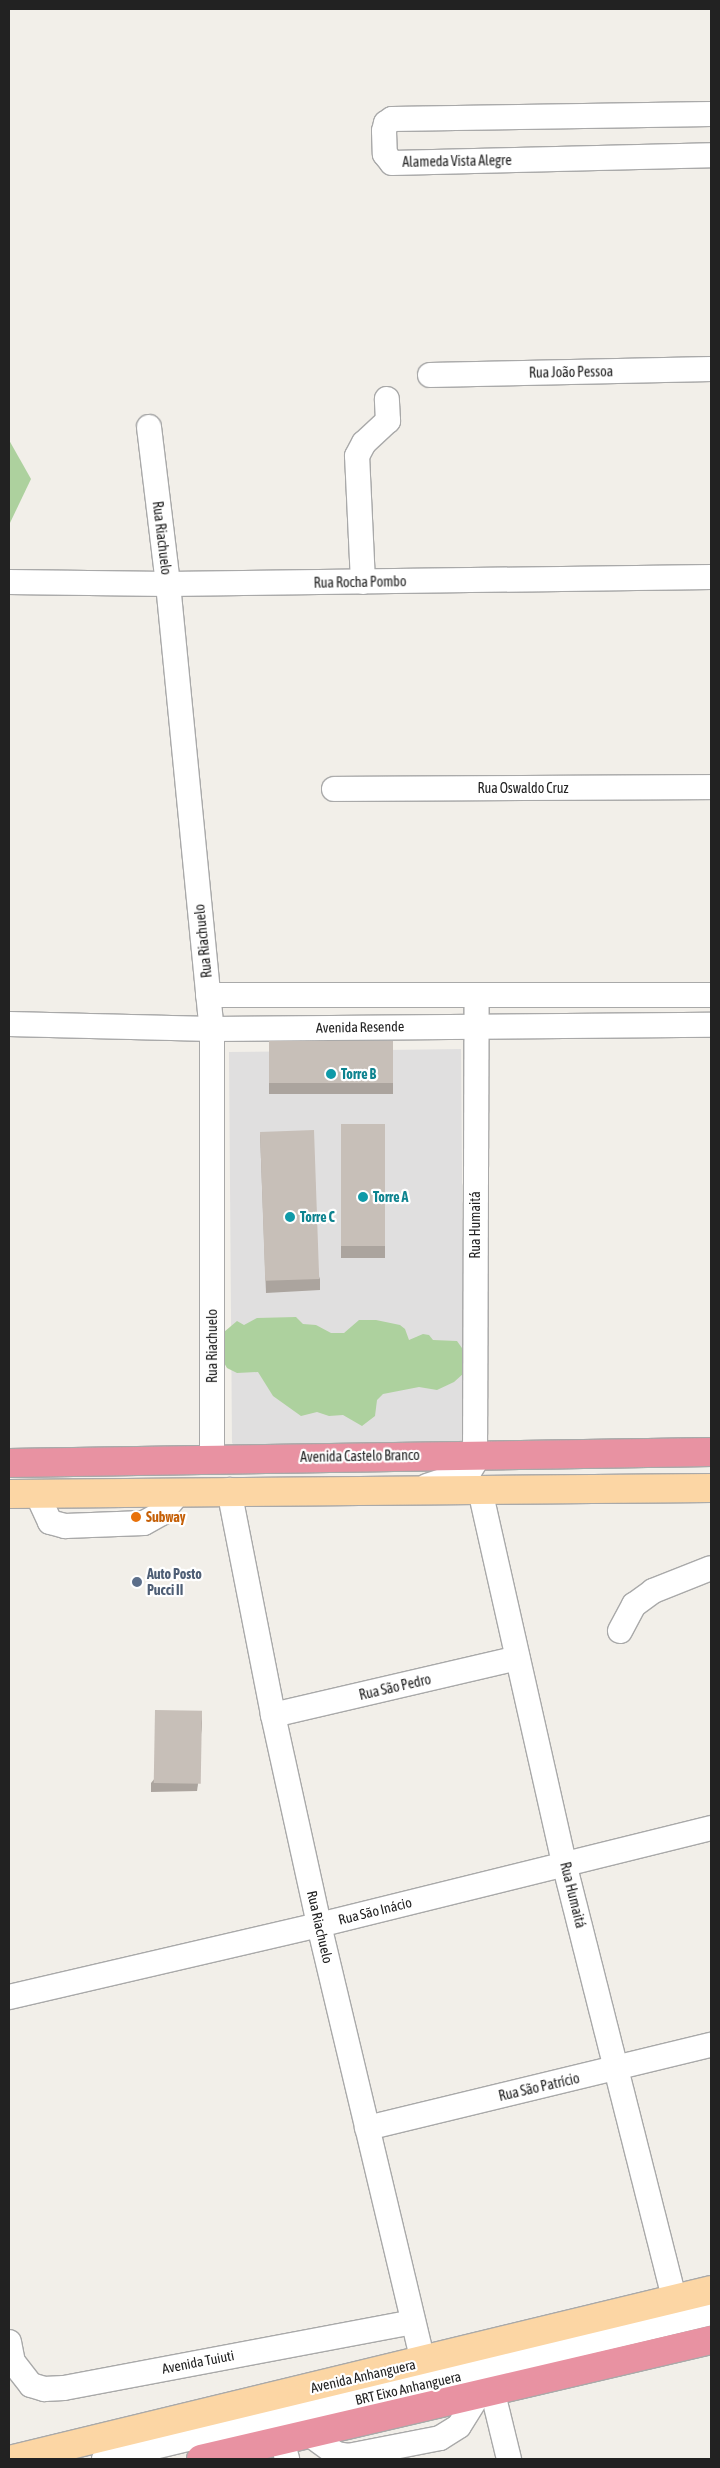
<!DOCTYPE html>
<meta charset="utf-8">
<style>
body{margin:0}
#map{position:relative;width:720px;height:2468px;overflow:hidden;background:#f2efe9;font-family:"Asap Condensed",sans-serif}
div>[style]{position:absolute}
.residential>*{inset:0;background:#e0dfdf}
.forest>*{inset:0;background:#add19e}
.roads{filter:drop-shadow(1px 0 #a9a9a9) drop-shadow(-1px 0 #a9a9a9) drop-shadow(0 1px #a9a9a9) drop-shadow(0 -1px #a9a9a9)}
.minor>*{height:24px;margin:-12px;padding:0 12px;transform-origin:12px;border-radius:12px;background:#fff}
.major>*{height:28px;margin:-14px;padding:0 14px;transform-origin:14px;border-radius:14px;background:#fcd6a4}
.highway>*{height:28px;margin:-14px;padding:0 14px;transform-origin:14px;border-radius:14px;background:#e892a2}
.wall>*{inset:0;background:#aba49e;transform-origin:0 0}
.shaded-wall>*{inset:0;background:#8b8681}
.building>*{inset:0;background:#c7bfb8;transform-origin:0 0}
.dots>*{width:14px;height:14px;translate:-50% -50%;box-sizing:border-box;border:2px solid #fff;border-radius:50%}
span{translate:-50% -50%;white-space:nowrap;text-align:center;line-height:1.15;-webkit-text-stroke:4.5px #fff;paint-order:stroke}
.street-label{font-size:14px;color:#222}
.culture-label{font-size:14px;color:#0d838f;font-weight:700}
.left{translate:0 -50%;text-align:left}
.food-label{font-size:14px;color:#c56008;font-weight:700}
.service-label{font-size:14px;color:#4e5e75;font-weight:700}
.frame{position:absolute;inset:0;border:10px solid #222;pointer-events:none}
</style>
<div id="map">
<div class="residential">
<i style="clip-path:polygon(461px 1049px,464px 1445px,238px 1448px,232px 1443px,229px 1052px)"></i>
</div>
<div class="forest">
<i style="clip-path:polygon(9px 440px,31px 479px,9px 525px)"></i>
<i style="clip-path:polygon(296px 1317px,303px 1324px,316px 1325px,331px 1333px,344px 1333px,359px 1320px,376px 1320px,400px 1325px,405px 1329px,409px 1340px,423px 1334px,429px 1335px,433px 1340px,457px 1341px,467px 1355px,464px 1373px,454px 1382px,437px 1390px,419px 1387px,383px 1394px,377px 1400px,375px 1416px,362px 1426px,343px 1415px,329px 1416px,317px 1412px,301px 1416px,273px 1396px,258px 1372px,237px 1373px,227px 1368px,223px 1361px,222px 1341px,224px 1332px,237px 1321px,244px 1325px,257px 1318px)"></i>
</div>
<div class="roads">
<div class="minor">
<i style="left:711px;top:114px;width:319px;rotate:179.1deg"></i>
<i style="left:392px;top:119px;width:7px;rotate:146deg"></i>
<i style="left:386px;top:123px;width:8px;rotate:104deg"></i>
<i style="left:384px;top:131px;width:23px;rotate:88deg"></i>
<i style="left:385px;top:154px;width:11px;rotate:52deg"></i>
<i style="left:392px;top:163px;width:319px;rotate:-1.4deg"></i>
<i style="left:430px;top:375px;width:281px;rotate:-1.2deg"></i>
<i style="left:149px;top:427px;width:158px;rotate:83.1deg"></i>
<i style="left:168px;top:584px;width:447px;rotate:84.4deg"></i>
<i style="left:212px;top:1029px;width:429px;rotate:90deg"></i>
<i style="left:9px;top:582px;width:159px;rotate:0.7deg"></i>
<i style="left:168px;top:584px;width:543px;rotate:-0.74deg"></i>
<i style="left:363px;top:582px;width:126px;rotate:-92.7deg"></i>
<i style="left:357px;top:456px;width:15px;rotate:-62deg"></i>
<i style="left:364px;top:443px;width:33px;rotate:-43deg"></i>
<i style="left:388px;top:421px;width:22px;rotate:-93deg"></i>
<i style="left:334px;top:789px;width:377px;rotate:-0.3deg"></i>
<i style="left:208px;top:995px;width:503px"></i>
<i style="left:9px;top:1024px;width:203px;rotate:1.4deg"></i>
<i style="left:212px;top:1029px;width:499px;rotate:-0.5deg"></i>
<i style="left:427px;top:1486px;width:44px;rotate:-18.4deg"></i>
<i style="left:469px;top:1472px;width:12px;rotate:-59deg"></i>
<i style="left:475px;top:1462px;width:467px;rotate:-89.8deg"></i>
<i style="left:229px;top:1490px;width:229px;rotate:78.9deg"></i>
<i style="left:273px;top:1715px;width:215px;rotate:77.6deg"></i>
<i style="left:319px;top:1925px;width:449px;rotate:76.6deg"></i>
<i style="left:480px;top:1490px;width:382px;rotate:77.3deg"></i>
<i style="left:564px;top:1863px;width:450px;rotate:75.8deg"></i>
<i style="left:37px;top:1494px;width:31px;rotate:65deg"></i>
<i style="left:50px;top:1522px;width:16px;rotate:15deg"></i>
<i style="left:65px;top:1526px;width:79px;rotate:-2.2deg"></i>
<i style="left:144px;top:1523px;width:21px;rotate:-29deg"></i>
<i style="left:162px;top:1513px;width:28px;rotate:-51deg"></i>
<i style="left:620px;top:1631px;width:30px;rotate:-62deg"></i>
<i style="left:634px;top:1605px;width:24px;rotate:-36deg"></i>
<i style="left:653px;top:1591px;width:62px;rotate:-21.6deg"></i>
<i style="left:273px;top:1715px;width:251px;rotate:-13.1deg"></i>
<i style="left:9px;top:1997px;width:318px;rotate:-13.1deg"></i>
<i style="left:319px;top:1925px;width:404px;rotate:-13.9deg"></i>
<i style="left:367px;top:2128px;width:354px;rotate:-13.6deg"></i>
<i style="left:9px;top:2342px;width:20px;rotate:79deg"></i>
<i style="left:13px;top:2362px;width:29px;rotate:52deg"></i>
<i style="left:31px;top:2385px;width:14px;rotate:17deg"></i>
<i style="left:44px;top:2389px;width:20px;rotate:-3deg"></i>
<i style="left:64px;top:2388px;width:354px;rotate:-10.7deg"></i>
<i style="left:488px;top:2373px;width:89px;rotate:76.3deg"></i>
<i style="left:309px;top:2434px;width:34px;rotate:36deg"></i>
<i style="left:337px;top:2454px;width:11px;rotate:10deg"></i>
<i style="left:348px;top:2456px;width:94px;rotate:-11.1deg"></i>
<i style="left:440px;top:2438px;width:22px;rotate:-32deg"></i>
<i style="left:459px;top:2426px;width:36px;rotate:-58deg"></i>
<i style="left:282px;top:2441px;width:19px;rotate:74deg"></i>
<i style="left:104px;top:2459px;width:624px;rotate:-13.52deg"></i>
</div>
<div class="major">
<i style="left:9px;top:1494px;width:702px;rotate:-0.49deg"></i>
<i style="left:13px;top:2459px;width:718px;rotate:-13.61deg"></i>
</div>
<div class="highway">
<i style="left:9px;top:1463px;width:702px;rotate:-0.9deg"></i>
<i style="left:201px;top:2459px;width:524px;rotate:-13.13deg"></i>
</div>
</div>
<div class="wall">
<i style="left:393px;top:1041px;width:53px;height:124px;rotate:90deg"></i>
<i style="left:385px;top:1124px;width:134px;height:44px;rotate:90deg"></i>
<i style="clip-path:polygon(260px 1133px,320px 1279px,320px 1290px,266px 1293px)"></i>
<i style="clip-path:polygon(202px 1720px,197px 1791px,151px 1792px,151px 1783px)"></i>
</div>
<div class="shaded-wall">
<i style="clip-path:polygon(202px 1711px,202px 1720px,197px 1791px,197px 1782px)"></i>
</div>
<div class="building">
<i style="left:393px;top:1041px;width:42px;height:124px;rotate:90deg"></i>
<i style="left:385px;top:1124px;width:122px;height:44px;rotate:90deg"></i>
<i style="left:314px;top:1130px;width:149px;height:54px;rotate:88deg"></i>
<i style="left:155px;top:1710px;width:47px;height:73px;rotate:1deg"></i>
</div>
<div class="dots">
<i style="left:331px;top:1074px;background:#0f9aa8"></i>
<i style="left:363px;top:1197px;background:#0f9aa8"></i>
<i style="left:290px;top:1217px;background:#0f9aa8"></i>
<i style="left:136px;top:1517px;background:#e8710a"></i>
<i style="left:137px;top:1582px;background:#5c6f8a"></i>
</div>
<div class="street-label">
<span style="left:457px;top:161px;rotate:-1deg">Alameda Vista Alegre</span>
<span style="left:571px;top:372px;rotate:-1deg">Rua João Pessoa</span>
<span style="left:162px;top:538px;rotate:83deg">Rua Riachuelo</span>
<span style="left:360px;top:582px;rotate:-1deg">Rua Rocha Pombo</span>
<span style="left:523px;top:788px">Rua Oswaldo Cruz</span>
<span style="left:203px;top:941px;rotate:-96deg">Rua Riachuelo</span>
<span style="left:360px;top:1027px;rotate:-1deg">Avenida Resende</span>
<span style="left:475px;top:1225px;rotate:-90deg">Rua Humaitá</span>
<span style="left:212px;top:1346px;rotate:-90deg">Rua Riachuelo</span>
<span style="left:360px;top:1456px;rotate:-1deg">Avenida Castelo Branco</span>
<span style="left:395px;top:1687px;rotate:-13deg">Rua São Pedro</span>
<span style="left:573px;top:1895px;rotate:76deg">Rua Humaitá</span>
<span style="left:375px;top:1911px;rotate:-14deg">Rua São Inácio</span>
<span style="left:320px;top:1927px;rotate:77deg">Rua Riachuelo</span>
<span style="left:539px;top:2087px;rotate:-13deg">Rua São Patrício</span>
<span style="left:198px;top:2362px;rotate:-11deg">Avenida Tuiuti</span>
<span style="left:363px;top:2376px;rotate:-13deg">Avenida Anhanguera</span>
<span style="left:408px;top:2388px;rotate:-13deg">BRT Eixo Anhanguera</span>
</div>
<div class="culture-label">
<span class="left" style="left:341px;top:1074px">Torre B</span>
<span class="left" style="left:373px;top:1197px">Torre A</span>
<span class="left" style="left:300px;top:1217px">Torre C</span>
</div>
<div class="food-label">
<span class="left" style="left:146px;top:1517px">Subway</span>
</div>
<div class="service-label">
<span class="left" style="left:147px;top:1582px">Auto Posto<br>Pucci II</span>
</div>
<div class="frame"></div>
</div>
